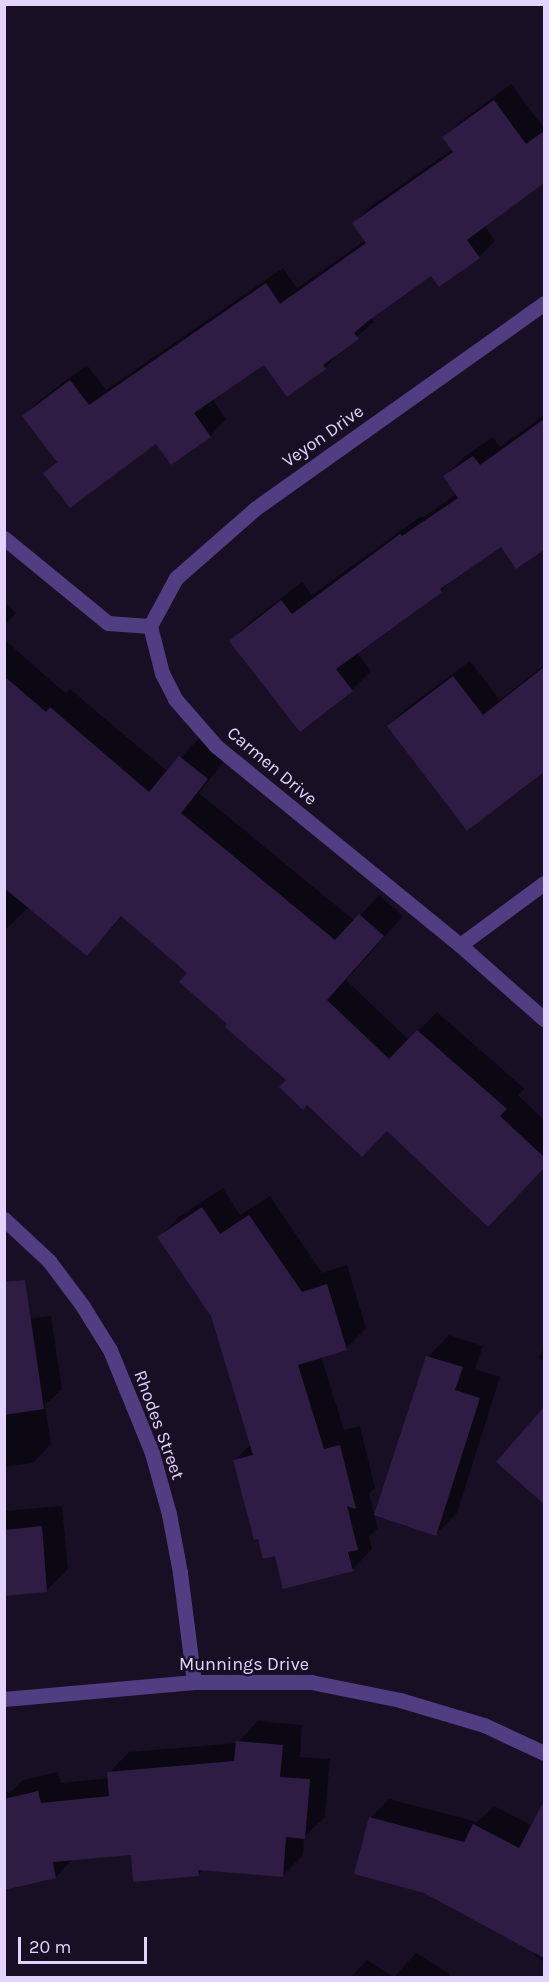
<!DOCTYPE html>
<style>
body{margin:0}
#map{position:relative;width:549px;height:1982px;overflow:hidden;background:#180f24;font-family:Karla,sans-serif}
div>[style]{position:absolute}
.shadow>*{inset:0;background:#0007}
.building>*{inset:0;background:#2f1c44}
.minor>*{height:15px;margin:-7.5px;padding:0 7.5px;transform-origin:7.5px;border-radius:7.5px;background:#513d81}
span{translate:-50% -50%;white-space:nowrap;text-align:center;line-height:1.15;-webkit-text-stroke:4.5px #180f24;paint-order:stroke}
.street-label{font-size:18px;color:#e3d4fd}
.frame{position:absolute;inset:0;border:6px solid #e3d4fd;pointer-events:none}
.scale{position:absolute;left:18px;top:1937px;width:129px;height:27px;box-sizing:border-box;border:3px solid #e3d4fd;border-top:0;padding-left:8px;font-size:18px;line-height:21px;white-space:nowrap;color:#e3d4fd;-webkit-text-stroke:4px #180f24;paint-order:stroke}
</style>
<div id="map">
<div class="shadow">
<i style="clip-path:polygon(511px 84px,544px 128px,544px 186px,542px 183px,484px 225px,495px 241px,479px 257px,431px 274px,371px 317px,374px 322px,341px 350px,325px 368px,265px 363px,212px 399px,226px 419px,210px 436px,156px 441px,45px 473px,57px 460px,24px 416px,40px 400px,87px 365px,106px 390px,283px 268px,297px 288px,366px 240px,354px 223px,371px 206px,453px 149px,444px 137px,461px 121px)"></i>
<i style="clip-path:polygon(544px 415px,544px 548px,517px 566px,501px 544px,456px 576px,441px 591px,357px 652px,371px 671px,352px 690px,231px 641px,250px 622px,302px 582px,312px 595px,421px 516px,422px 518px,457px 494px,445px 476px,464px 457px,493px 437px,500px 447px)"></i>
<i style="clip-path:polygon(4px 602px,16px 613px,4px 626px)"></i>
<i style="clip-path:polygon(4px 639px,66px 694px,70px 689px,168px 772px,200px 737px,226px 759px,199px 793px,355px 921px,379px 895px,403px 916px,346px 980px,409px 1040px,437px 1012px,525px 1089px,518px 1095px,544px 1120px,544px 1167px,508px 1205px,388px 1129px,288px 1080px,229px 1024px,189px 972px,122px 916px,87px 954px,29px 907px,4px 931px)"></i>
<i style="clip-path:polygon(470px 661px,500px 700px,544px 665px,544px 770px,467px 829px,389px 726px,405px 709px)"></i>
<i style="clip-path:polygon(223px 1188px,240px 1215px,270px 1196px,322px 1273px,347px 1265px,366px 1328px,346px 1348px,321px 1356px,344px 1430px,360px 1426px,375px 1488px,369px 1494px,378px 1528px,369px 1537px,372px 1549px,352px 1570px,276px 1554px,235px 1460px,251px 1444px,212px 1315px,159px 1237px,179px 1217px)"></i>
<i style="clip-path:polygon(51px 1316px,62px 1389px,45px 1405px,51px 1444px,33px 1463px,4px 1467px,4px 1322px)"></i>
<i style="clip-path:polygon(449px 1335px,483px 1346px,475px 1369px,500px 1377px,457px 1513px,436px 1534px,428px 1357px)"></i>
<i style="clip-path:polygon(544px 1349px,544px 1362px,538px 1357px)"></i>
<i style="clip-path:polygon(544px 1411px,544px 1502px,498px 1462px)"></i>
<i style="clip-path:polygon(62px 1506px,68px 1569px,47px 1590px,4px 1594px,4px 1511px)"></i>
<i style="clip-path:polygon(258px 1721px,302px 1725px,300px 1757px,330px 1759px,325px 1817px,304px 1837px,303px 1855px,282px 1876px,204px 1869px,198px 1875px,132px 1853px,74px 1858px,56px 1877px,4px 1888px,4px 1793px,12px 1791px,23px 1780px,58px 1772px,61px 1783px,109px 1778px,109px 1773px,129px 1752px,237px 1743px)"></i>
<i style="clip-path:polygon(389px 1799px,477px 1822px,494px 1806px,538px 1829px,544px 1825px,544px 1962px,533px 1954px,535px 1951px,370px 1818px)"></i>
<i style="clip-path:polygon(416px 1953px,450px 1974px,448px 1978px,350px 1978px,367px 1960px,394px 1977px)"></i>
</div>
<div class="building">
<i style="clip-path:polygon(494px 100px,526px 144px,544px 131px,544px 183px,467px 240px,480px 258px,439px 287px,431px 276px,368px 321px,354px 333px,359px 339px,323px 365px,326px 369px,287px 397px,264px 365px,194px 413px,211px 437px,171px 465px,156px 444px,70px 508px,43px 473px,57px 462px,22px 416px,70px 380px,89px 405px,266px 283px,280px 304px,366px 243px,352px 223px,453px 152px,442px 137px)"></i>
<i style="clip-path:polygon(544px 419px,544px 550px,516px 569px,501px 547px,440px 589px,442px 592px,336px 669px,353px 691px,300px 732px,229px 641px,281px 600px,292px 614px,400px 534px,402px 536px,458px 498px,443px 476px,473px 456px,480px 465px)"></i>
<i style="clip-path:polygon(544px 667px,544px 772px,467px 831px,387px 726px,453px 676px,483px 715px)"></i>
<i style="clip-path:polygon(4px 676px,46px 712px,50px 707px,149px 792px,179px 756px,208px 779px,181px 813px,335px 940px,359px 914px,384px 936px,327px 1000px,389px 1059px,417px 1030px,507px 1109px,500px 1116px,544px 1157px,544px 1168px,488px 1227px,387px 1131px,362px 1157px,307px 1105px,303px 1110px,279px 1087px,286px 1080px,225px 1027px,227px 1024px,179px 982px,187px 973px,121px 916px,87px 956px,4px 888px)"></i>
<i style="clip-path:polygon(202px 1207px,220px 1234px,249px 1215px,302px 1292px,327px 1284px,347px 1350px,298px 1365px,324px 1449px,340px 1445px,356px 1509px,347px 1506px,358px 1550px,348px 1552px,353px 1571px,283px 1589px,275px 1556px,263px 1559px,258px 1539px,254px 1540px,233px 1460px,253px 1455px,211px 1316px,157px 1237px)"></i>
<i style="clip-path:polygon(25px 1280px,44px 1409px,4px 1415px,4px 1282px)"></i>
<i style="clip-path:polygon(426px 1356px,463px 1367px,455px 1390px,480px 1398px,436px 1536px,374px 1515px)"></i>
<i style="clip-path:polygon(544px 1407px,544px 1504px,496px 1462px)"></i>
<i style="clip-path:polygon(42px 1526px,47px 1592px,4px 1596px,4px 1530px)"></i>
<i style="clip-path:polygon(236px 1741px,283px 1745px,280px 1777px,310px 1779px,305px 1839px,286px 1837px,283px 1877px,198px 1870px,199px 1876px,133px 1882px,131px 1855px,53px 1862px,56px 1878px,4px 1890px,4px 1799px,38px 1791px,41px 1803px,109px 1796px,107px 1772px,234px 1761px)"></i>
<i style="clip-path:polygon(544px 1801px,544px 1958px,424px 1893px,354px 1874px,369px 1817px,464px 1842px,473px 1824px,519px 1848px)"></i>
</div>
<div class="minor">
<i style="left:4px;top:538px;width:134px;rotate:39.3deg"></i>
<i style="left:108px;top:623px;width:42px;rotate:4.1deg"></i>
<i style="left:150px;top:626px;width:49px;rotate:75.7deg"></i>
<i style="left:162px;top:673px;width:29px;rotate:63deg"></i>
<i style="left:175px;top:699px;width:62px;rotate:48.9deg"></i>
<i style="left:216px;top:746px;width:315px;rotate:39.2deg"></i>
<i style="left:460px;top:945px;width:112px;rotate:41.4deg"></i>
<i style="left:150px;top:626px;width:55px;rotate:-61.6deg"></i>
<i style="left:176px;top:578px;width:106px;rotate:-41.2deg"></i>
<i style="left:256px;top:508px;width:354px;rotate:-35.4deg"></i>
<i style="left:460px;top:945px;width:104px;rotate:-36.4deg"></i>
<i style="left:4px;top:1219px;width:62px;rotate:43deg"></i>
<i style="left:49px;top:1261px;width:55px;rotate:53.1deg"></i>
<i style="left:82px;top:1305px;width:53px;rotate:58.1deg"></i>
<i style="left:110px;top:1350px;width:61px;rotate:67.7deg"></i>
<i style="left:133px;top:1406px;width:51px;rotate:68deg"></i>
<i style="left:152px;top:1453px;width:63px;rotate:74.4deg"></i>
<i style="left:169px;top:1514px;width:60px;rotate:79.4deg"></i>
<i style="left:180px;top:1573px;width:110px;rotate:82.7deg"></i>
<i style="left:4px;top:1699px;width:191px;rotate:-5.1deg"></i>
<i style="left:194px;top:1682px;width:117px"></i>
<i style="left:311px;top:1682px;width:91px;rotate:11.4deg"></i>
<i style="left:400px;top:1700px;width:88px;rotate:16.6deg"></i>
<i style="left:484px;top:1725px;width:66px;rotate:25deg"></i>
</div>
<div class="street-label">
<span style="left:323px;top:436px;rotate:-35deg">Veyon Drive</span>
<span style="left:272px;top:766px;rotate:40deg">Carmen Drive</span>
<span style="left:159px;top:1425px;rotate:70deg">Rhodes Street</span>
<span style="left:244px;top:1664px">Munnings Drive</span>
</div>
<div class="frame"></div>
<div class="scale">20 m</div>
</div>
